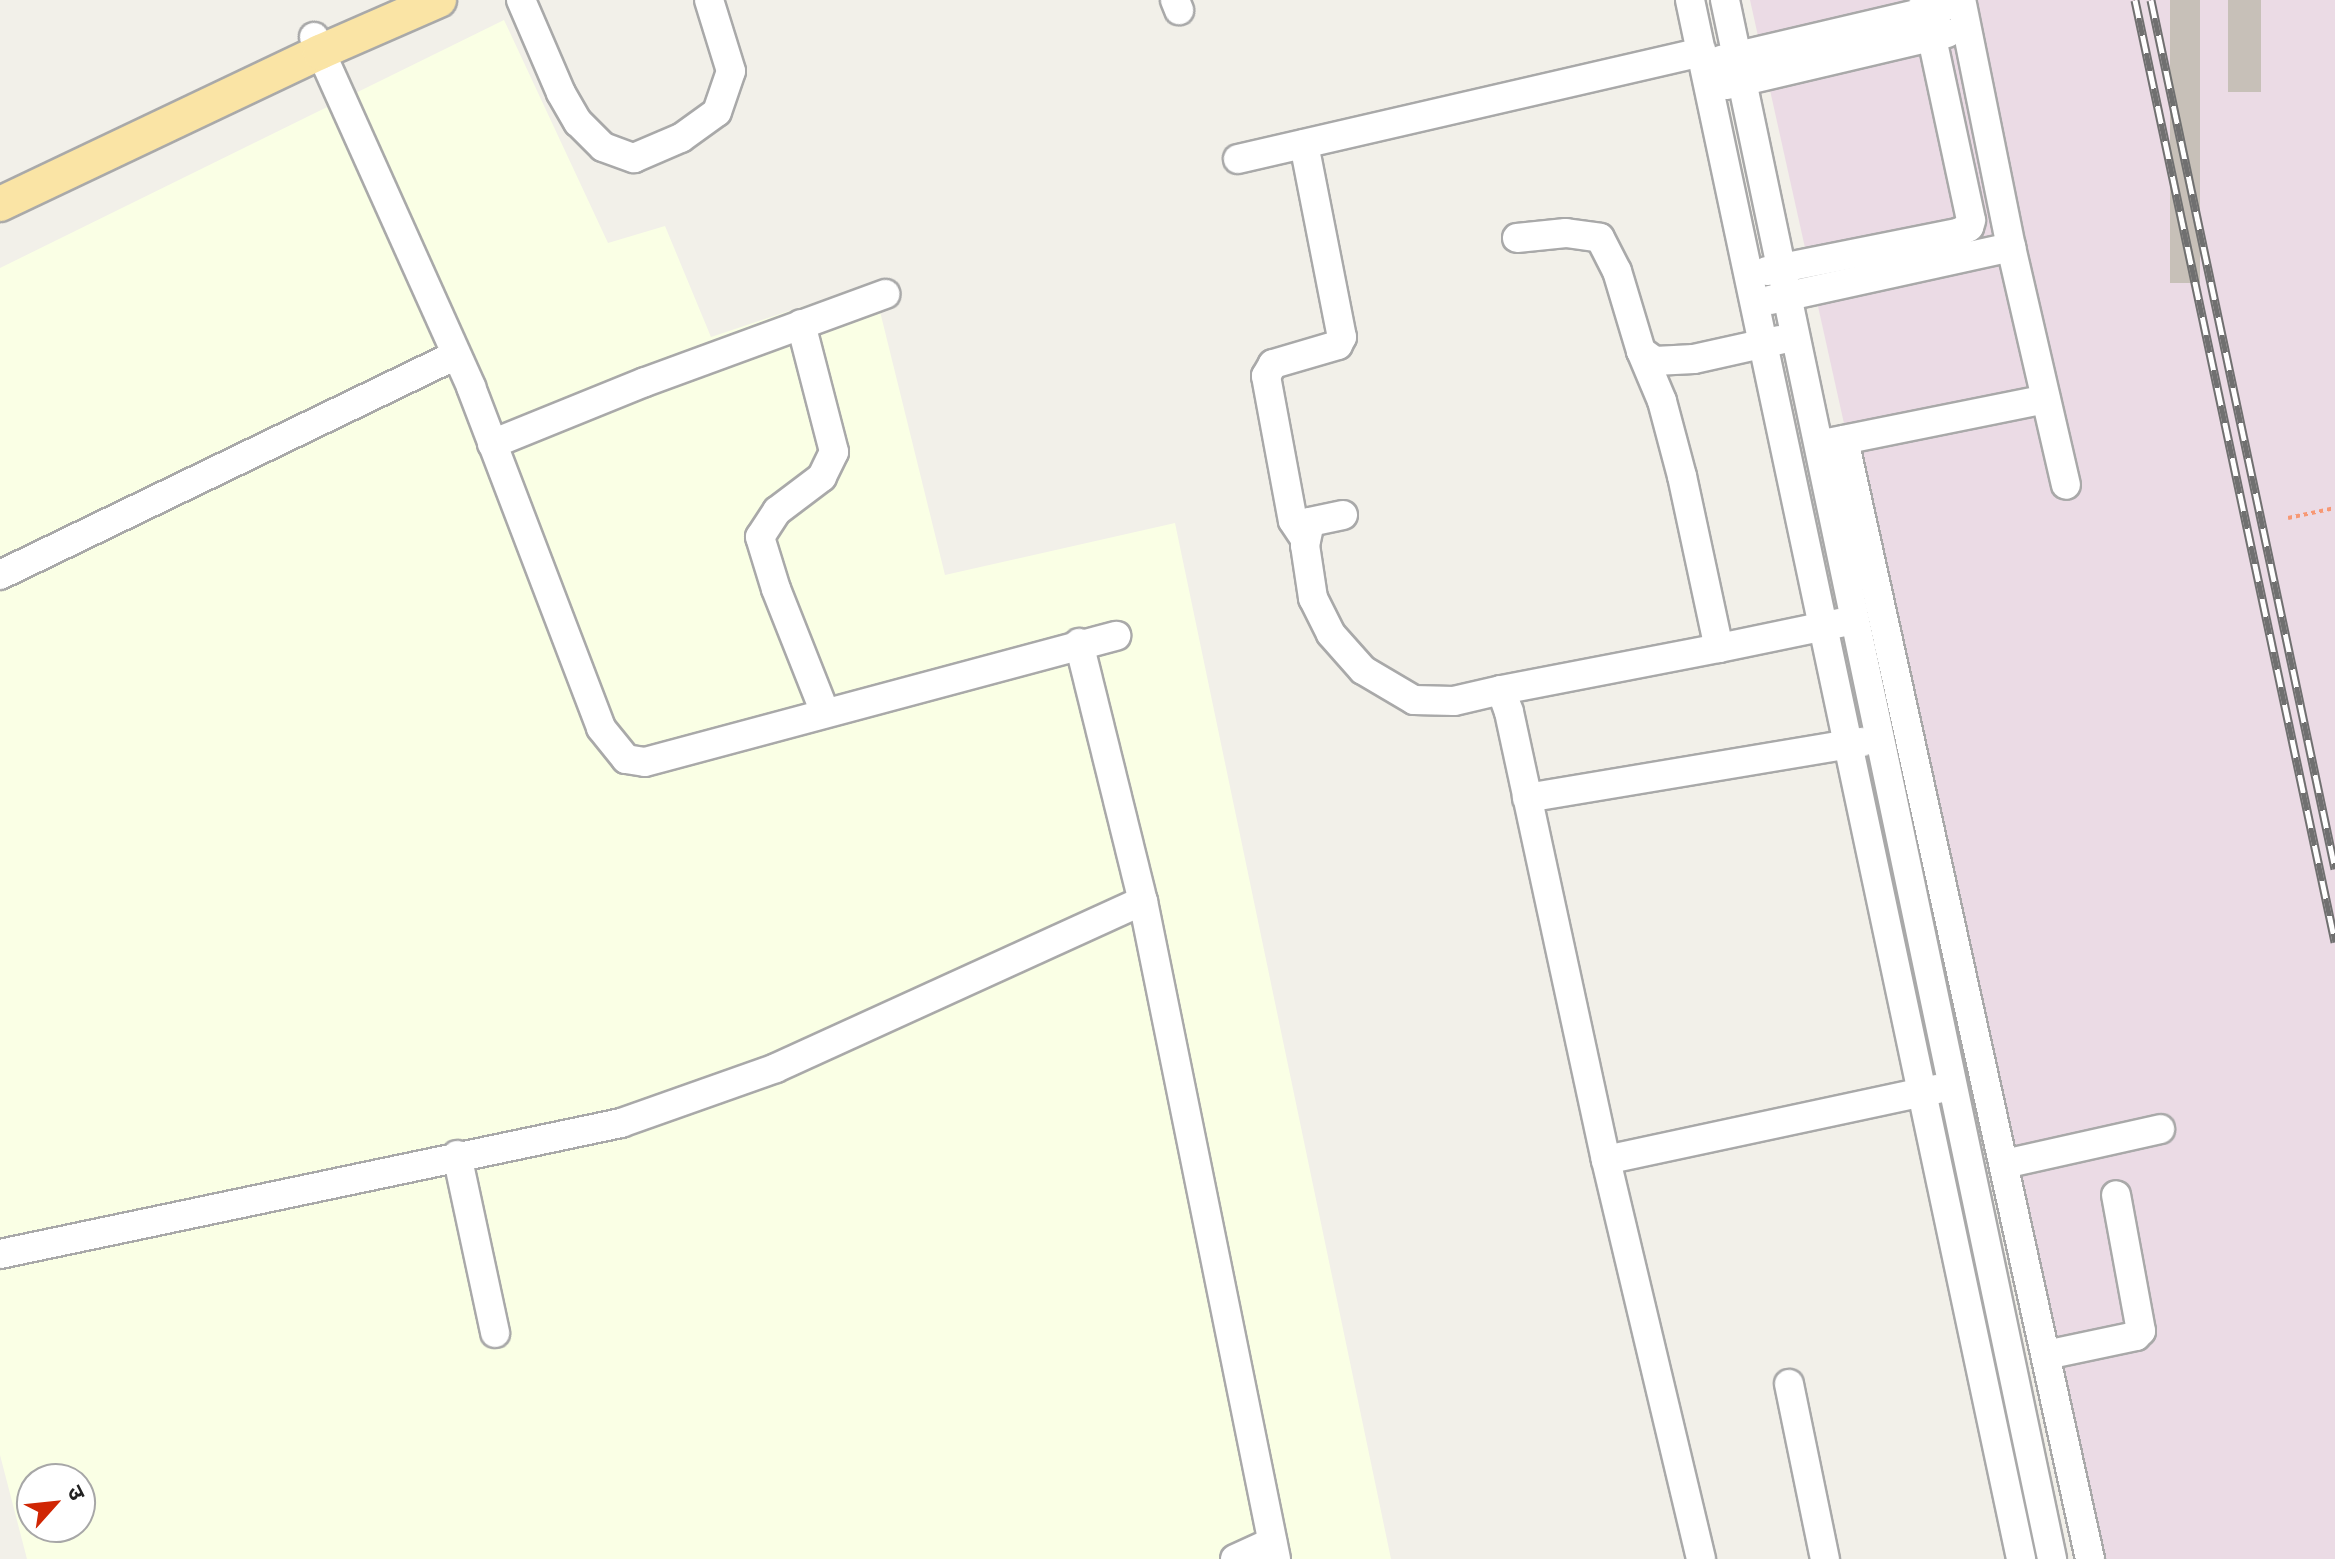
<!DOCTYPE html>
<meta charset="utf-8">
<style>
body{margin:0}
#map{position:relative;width:2335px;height:1559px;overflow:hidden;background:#f2f0e9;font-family:Karla,"Noto Sans Devanagari",sans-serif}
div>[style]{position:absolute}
.industrial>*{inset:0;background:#ebdbe5}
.education>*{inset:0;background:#faffe5}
.building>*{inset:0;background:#c7c0b8;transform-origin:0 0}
.path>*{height:4px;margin-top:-2px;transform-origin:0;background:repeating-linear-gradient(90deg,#f79874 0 4px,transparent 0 8px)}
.roads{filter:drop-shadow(2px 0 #a9a9a9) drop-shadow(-2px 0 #a9a9a9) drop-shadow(0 2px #a9a9a9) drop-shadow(0 -2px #a9a9a9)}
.minor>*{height:28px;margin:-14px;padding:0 14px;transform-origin:14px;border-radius:14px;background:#fff}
.major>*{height:34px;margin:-17px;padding:0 17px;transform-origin:17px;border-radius:17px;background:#fae4a5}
.rail>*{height:9px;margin-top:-4.5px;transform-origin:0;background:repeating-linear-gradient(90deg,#fff 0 18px,#707070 0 36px);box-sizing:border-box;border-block:2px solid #707070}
span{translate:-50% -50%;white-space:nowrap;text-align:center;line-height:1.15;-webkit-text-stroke:6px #fff;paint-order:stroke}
.north{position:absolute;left:16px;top:1463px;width:80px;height:80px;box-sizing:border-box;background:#fff;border:2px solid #a7a7a7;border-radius:50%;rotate:63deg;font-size:22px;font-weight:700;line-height:32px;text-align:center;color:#222}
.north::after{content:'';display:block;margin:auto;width:28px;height:36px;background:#d02604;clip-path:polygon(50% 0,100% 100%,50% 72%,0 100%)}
</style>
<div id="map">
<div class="industrial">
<i style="clip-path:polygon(1750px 0,2335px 0,2335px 1559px,2096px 1559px)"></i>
</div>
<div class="education">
<i style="clip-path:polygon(evenodd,504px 20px,608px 243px,665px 226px,711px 337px,873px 283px,945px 575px,1175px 523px,1391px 1559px,27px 1559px,0 1455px,0 268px,504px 20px,32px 1479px,80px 1479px,80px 1527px,32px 1527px,32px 1479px)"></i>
</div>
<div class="building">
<i style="left:2170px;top:0;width:30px;height:283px"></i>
<i style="left:2228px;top:0;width:33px;height:92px"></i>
</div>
<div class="path">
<i style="left:2288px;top:518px;width:48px;rotate:-12deg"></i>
</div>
<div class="roads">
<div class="minor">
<i style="left:521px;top:0;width:101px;rotate:66.7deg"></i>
<i style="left:561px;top:93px;width:34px;rotate:60deg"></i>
<i style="left:578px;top:122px;width:35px;rotate:45deg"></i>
<i style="left:603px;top:147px;width:33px;rotate:20deg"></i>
<i style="left:634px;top:158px;width:51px;rotate:-23.1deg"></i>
<i style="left:681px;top:138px;width:44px;rotate:-35.8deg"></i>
<i style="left:717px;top:112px;width:43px;rotate:-71.1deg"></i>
<i style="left:731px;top:71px;width:74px;rotate:-107.2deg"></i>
<i style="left:1175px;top:0;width:11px;rotate:68deg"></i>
<i style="left:1690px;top:0;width:1594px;rotate:78.01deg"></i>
<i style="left:1725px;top:0;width:1593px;rotate:78.15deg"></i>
<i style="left:314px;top:37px;width:384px;rotate:65.8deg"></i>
<i style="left:471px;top:387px;width:365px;rotate:69.1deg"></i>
<i style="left:601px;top:728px;width:40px;rotate:51deg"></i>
<i style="left:626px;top:759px;width:19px;rotate:9deg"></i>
<i style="left:645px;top:762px;width:488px;rotate:-15deg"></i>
<i style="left:1721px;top:60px;width:227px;rotate:-13.2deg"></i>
<i style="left:1726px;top:85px;width:227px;rotate:-13.2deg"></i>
<i style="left:1304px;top:144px;width:197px;rotate:78.9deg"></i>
<i style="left:1342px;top:337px;width:9px;rotate:117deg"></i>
<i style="left:1338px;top:345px;width:68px;rotate:163.7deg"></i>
<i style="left:1273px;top:364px;width:14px;rotate:120deg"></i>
<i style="left:1266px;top:376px;width:147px;rotate:79.5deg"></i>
<i style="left:1293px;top:521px;width:23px;rotate:56deg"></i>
<i style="left:1238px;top:159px;width:476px;rotate:-13deg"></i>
<i style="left:1517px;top:238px;width:49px;rotate:-5.8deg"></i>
<i style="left:1566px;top:233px;width:34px;rotate:8deg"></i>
<i style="left:1600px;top:238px;width:37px;rotate:63deg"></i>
<i style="left:1617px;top:271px;width:84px;rotate:73.3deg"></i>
<i style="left:1641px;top:351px;width:17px;rotate:36deg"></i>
<i style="left:1655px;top:361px;width:39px;rotate:-3deg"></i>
<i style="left:1694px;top:359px;width:88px;rotate:-12.5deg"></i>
<i style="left:2011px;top:247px;width:244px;rotate:77deg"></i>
<i style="left:1767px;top:271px;width:195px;rotate:-11.3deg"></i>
<i style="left:1958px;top:233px;width:13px;rotate:-29deg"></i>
<i style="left:1969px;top:227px;width:7px;rotate:-74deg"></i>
<i style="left:1971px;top:220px;width:225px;rotate:-102.1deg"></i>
<i style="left:1770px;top:300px;width:247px;rotate:-12.4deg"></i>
<i style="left:2011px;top:247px;width:252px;rotate:-101.4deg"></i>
<i style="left:801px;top:324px;width:132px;rotate:75.5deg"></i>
<i style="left:834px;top:452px;width:28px;rotate:116deg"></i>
<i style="left:822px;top:477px;width:56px;rotate:142.9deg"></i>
<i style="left:777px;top:511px;width:31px;rotate:123deg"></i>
<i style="left:760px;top:537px;width:54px;rotate:72.9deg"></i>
<i style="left:776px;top:589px;width:133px;rotate:68.4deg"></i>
<i style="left:1641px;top:351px;width:54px;rotate:67.2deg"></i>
<i style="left:1662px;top:401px;width:78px;rotate:75.1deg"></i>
<i style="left:1682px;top:476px;width:176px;rotate:77.9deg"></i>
<i style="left:1719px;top:648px;width:124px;rotate:-11.7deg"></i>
<i style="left:1844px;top:440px;width:1146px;rotate:77.6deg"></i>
<i style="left:1828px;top:443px;width:222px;rotate:-11.4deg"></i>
<i style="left:492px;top:444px;width:165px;rotate:-22.1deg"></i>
<i style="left:645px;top:382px;width:256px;rotate:-20.1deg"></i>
<i style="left:1343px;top:515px;width:34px;rotate:168deg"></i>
<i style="left:1310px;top:522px;width:24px;rotate:102deg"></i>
<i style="left:1305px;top:545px;width:54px;rotate:81.4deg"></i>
<i style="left:1313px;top:598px;width:40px;rotate:63.4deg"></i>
<i style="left:1331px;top:634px;width:48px;rotate:48.4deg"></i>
<i style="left:1363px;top:670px;width:59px;rotate:30.5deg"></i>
<i style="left:1414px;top:700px;width:40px;rotate:1.4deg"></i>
<i style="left:1454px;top:701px;width:48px;rotate:-13.2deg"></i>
<i style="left:1501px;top:690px;width:23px;rotate:70deg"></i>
<i style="left:1509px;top:712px;width:458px;rotate:77.8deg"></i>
<i style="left:1606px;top:1160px;width:410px;rotate:76.6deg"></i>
<i style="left:0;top:575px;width:506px;rotate:-25.76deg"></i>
<i style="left:1079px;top:643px;width:266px;rotate:76.1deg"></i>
<i style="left:1143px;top:901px;width:671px;rotate:78.57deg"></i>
<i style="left:1501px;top:690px;width:222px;rotate:-10.9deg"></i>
<i style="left:1527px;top:798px;width:340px;rotate:-9.5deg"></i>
<i style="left:457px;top:1155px;width:182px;rotate:77.9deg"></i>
<i style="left:1606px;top:1160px;width:339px;rotate:-12.1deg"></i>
<i style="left:2004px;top:1164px;width:160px;rotate:-12.6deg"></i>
<i style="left:0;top:1254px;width:635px;rotate:-11.91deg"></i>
<i style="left:621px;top:1123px;width:164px;rotate:-19.5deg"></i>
<i style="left:776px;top:1068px;width:403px;rotate:-24.5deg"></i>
<i style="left:2046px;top:1355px;width:92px;rotate:-11.9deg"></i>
<i style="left:2136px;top:1336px;width:7px;rotate:-45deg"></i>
<i style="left:2141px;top:1331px;width:138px;rotate:-100.4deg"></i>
<i style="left:1789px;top:1384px;width:179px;rotate:78.4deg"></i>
<i style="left:1235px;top:1559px;width:41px;rotate:-24.7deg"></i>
</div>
<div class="major">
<i style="left:0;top:204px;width:354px;rotate:-25.4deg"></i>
<i style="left:320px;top:52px;width:130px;rotate:-23.6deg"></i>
</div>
</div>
<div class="rail">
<i style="left:2135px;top:0;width:963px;rotate:78.01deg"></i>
<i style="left:2151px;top:0;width:888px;rotate:78.04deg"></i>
</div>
<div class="north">उ</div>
</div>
